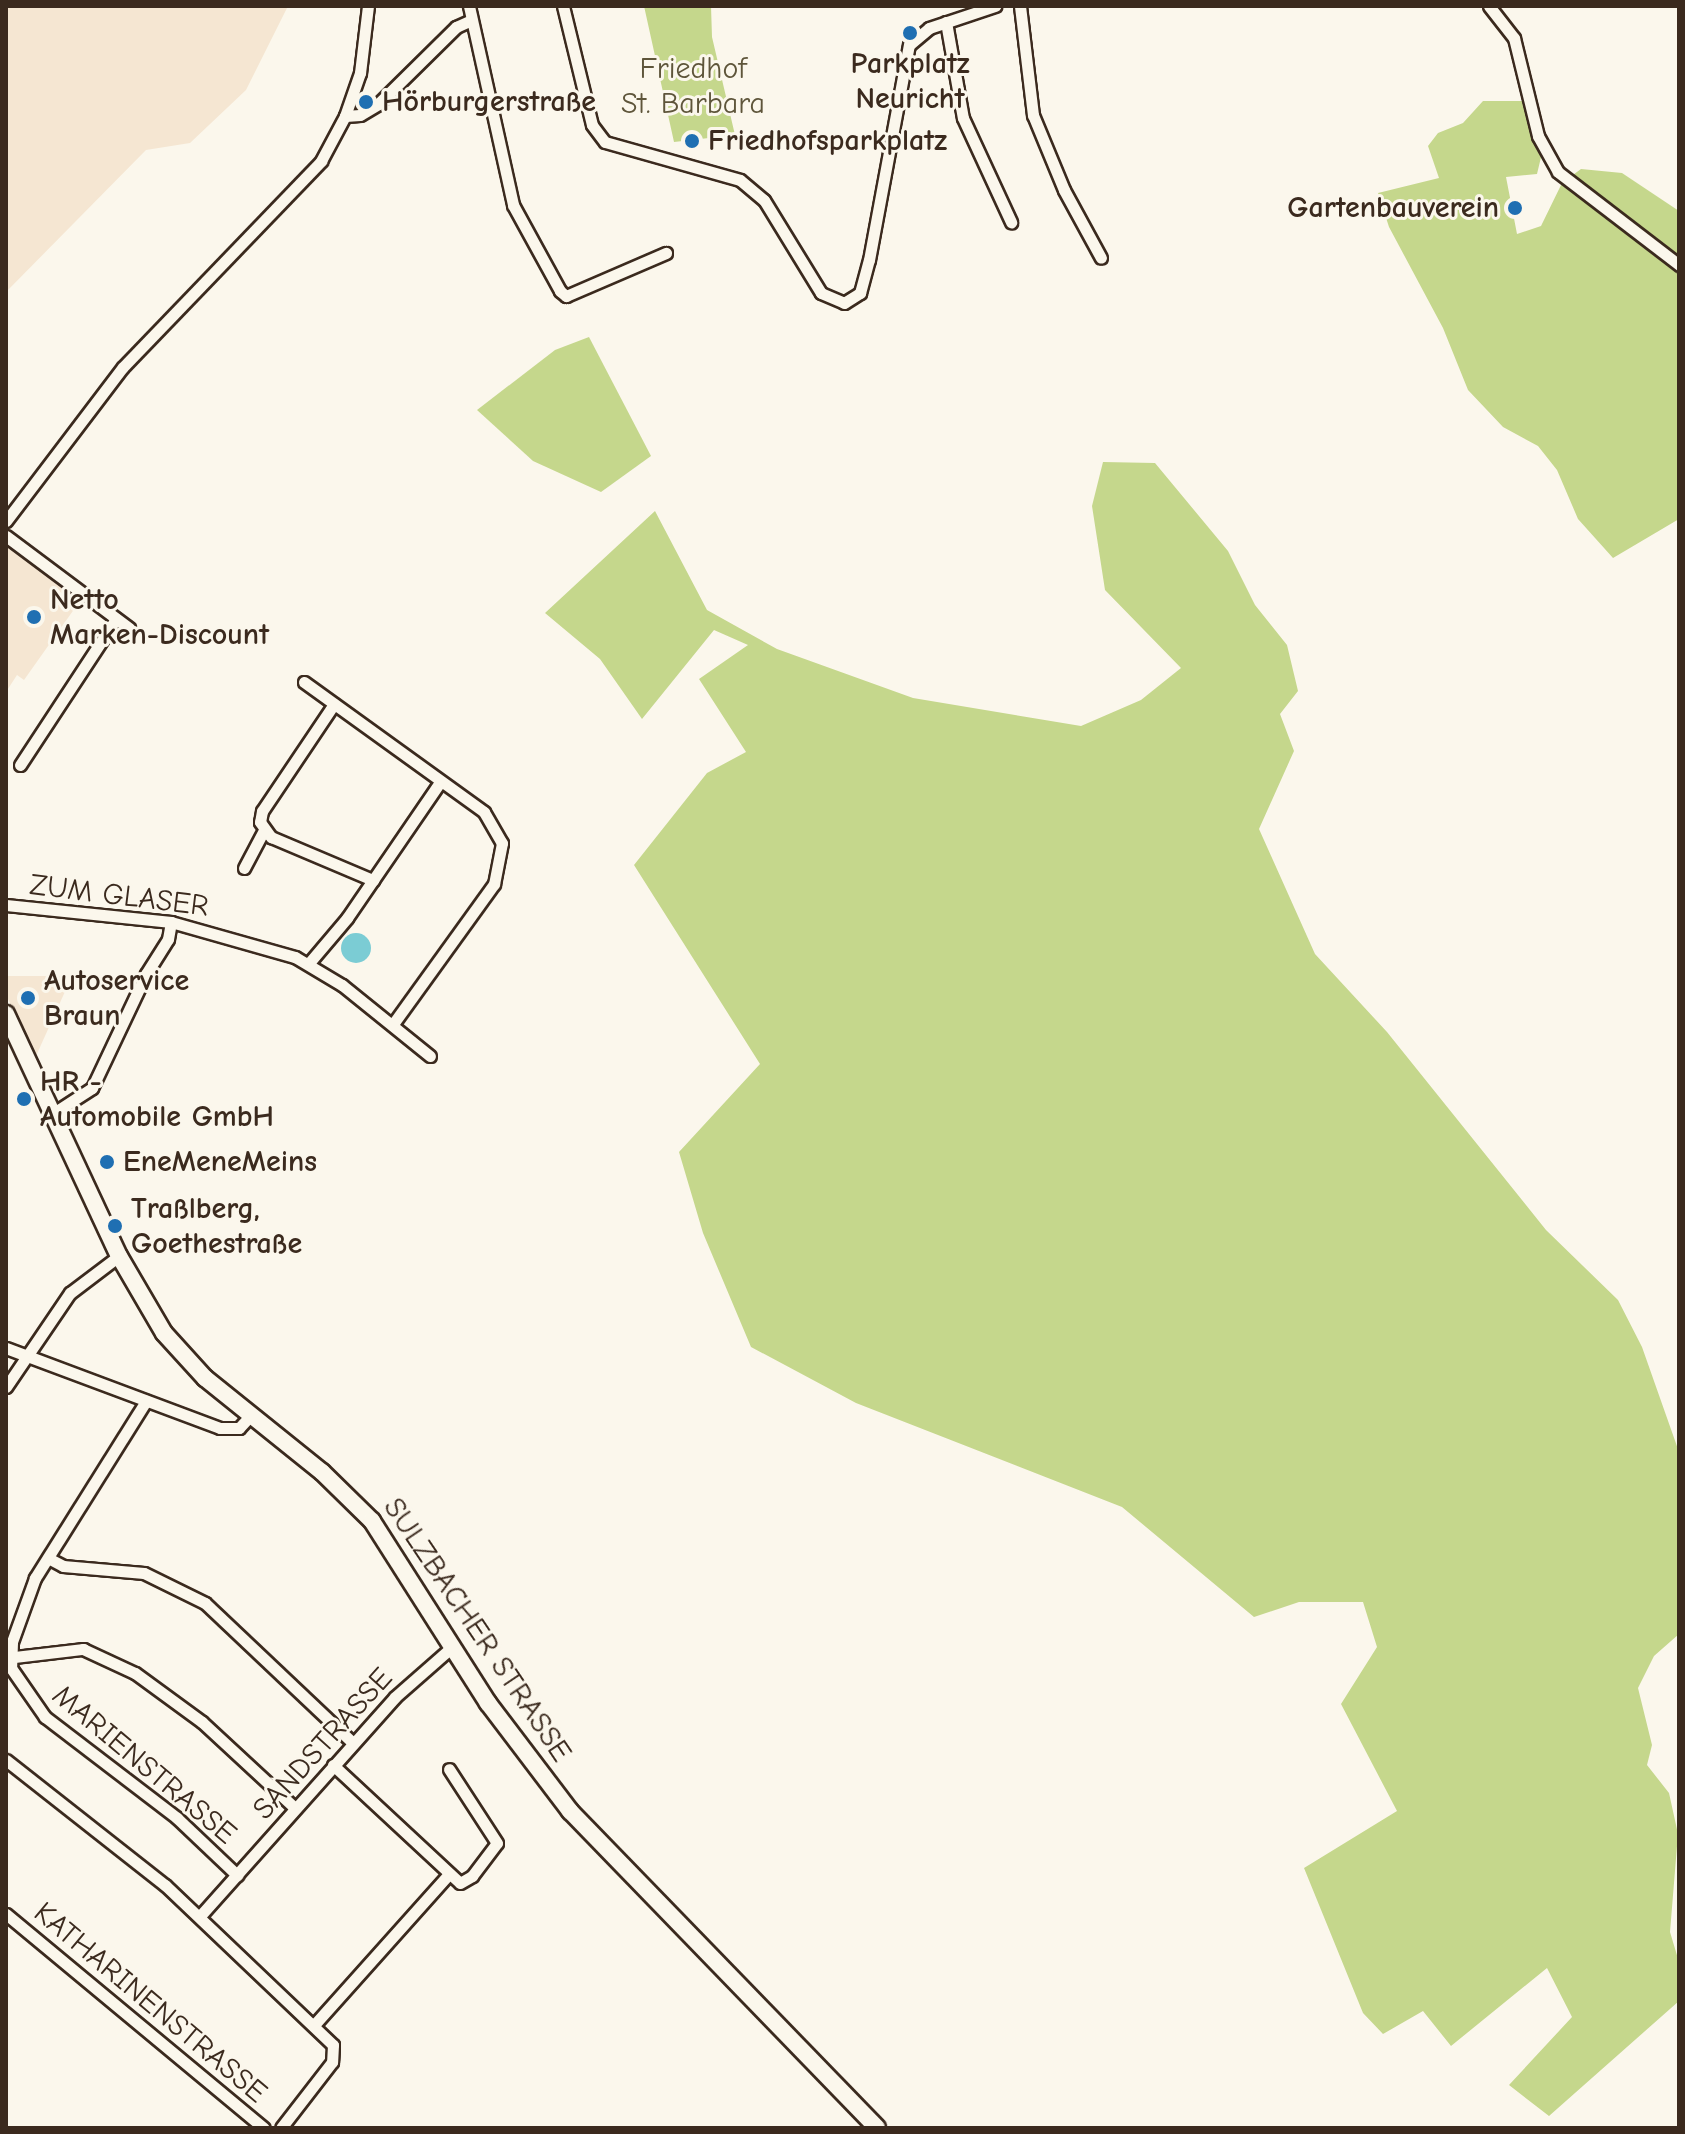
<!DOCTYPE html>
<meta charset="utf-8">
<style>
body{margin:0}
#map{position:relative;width:1685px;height:2134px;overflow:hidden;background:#fbf7ec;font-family:"Comic Neue",sans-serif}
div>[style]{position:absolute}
.built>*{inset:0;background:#f5e6d2}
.green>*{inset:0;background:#c5d78c}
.water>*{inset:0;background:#7bccd4}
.round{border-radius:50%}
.roads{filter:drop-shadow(2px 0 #3b2a1e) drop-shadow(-2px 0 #3b2a1e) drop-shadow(0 2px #3b2a1e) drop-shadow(0 -2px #3b2a1e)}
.street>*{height:11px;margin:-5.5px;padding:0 5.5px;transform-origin:5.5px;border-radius:5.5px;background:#fbf7ec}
.secondary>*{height:16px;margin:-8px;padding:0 8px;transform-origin:8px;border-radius:8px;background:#fbf7ec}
.dots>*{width:22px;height:22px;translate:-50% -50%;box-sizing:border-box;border:4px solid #fbf7ec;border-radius:50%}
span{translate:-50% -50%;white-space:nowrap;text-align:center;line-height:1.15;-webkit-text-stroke:6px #fbf7ec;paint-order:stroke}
.poi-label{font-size:30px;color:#3b2a1e;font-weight:700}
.left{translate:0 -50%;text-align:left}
.right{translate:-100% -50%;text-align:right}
.park-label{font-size:30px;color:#5e553a}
.street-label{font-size:30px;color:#3b2a1e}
.frame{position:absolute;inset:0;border:8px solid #3b2a1e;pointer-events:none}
</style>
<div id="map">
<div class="built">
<i style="clip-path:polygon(6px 6px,288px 6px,246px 90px,190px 143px,146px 150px,6px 292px)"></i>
<i style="clip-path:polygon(13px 534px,87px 591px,24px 680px,17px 675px,6px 692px,6px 541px)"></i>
<i style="clip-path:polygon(6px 976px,72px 976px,36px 1056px,6px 995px)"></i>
</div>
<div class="green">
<i style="clip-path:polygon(644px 6px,711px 6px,712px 37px,735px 135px,674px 142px)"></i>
<i style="clip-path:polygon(1483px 101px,1523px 101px,1542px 153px,1537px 174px,1506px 177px,1517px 234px,1541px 226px,1562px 183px,1581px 169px,1622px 173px,1679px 211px,1679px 519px,1613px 558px,1578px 519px,1557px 470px,1538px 446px,1503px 427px,1468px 390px,1443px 328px,1389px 227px,1378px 193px,1439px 178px,1428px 146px,1438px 133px,1463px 123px)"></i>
<i style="clip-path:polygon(589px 337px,651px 456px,601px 492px,533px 461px,477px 410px,555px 350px)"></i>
<i style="clip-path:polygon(1103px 462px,1155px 463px,1228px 551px,1255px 605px,1287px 645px,1298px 691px,1280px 714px,1294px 751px,1259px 829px,1315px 954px,1387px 1032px,1546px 1230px,1618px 1300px,1642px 1347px,1679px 1452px,1679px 1634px,1654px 1656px,1638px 1688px,1652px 1745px,1647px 1765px,1669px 1793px,1678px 1834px,1670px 1932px,1679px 1962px,1679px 2001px,1549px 2116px,1509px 2085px,1572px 2017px,1547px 1968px,1451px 2046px,1423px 2011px,1383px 2034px,1363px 2013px,1304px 1868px,1397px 1811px,1341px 1704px,1377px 1647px,1363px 1602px,1299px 1602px,1254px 1617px,1122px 1507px,856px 1403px,751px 1347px,703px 1233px,679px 1152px,760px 1064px,634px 865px,707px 773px,746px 752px,699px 679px,748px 645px,714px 630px,642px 719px,600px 659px,545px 613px,655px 511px,707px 610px,777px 649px,913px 698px,1081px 726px,1141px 700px,1181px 668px,1105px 590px,1092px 506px)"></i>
</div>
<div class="water">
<i class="round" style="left:341px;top:933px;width:30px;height:30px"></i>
</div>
<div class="roads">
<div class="street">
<i style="left:469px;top:6px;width:204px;rotate:77.5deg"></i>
<i style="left:513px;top:205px;width:98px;rotate:61.3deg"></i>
<i style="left:560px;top:291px;width:8px;rotate:40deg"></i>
<i style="left:566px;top:296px;width:109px;rotate:-23.3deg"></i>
<i style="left:563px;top:6px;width:122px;rotate:76.3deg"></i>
<i style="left:592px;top:125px;width:21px;rotate:53deg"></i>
<i style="left:605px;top:142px;width:140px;rotate:15.7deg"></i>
<i style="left:740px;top:180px;width:31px;rotate:40deg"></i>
<i style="left:764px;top:200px;width:109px;rotate:58.5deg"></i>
<i style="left:821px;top:293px;width:25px;rotate:23deg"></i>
<i style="left:844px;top:303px;width:19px;rotate:-32deg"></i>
<i style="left:860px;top:293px;width:34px;rotate:-75deg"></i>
<i style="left:869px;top:260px;width:219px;rotate:-79.5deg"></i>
<i style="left:909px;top:45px;width:26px;rotate:-40deg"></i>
<i style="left:929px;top:28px;width:70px;rotate:-18.4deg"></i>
<i style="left:1020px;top:6px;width:110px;rotate:83.2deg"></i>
<i style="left:1033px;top:115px;width:81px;rotate:67.5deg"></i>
<i style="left:1064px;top:190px;width:77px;rotate:61.4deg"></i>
<i style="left:1489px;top:6px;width:41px;rotate:52deg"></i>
<i style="left:1514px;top:38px;width:101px;rotate:76.2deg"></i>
<i style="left:1538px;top:136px;width:41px;rotate:60.9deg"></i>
<i style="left:1558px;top:172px;width:153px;rotate:37.5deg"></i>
<i style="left:946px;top:22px;width:97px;rotate:80deg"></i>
<i style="left:963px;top:118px;width:115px;rotate:65.2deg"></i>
<i style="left:345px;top:116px;width:15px;rotate:-4deg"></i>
<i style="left:360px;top:115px;width:21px;rotate:-31deg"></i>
<i style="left:378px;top:104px;width:110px;rotate:-44.6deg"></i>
<i style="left:456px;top:27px;width:17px;rotate:-24deg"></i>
<i style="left:6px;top:521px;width:193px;rotate:-52.8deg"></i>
<i style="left:123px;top:367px;width:286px;rotate:-46.1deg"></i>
<i style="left:321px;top:161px;width:51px;rotate:-61.9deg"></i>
<i style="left:345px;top:116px;width:46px;rotate:-70.8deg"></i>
<i style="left:360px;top:73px;width:67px;rotate:-83.2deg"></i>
<i style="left:6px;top:536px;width:154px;rotate:36.8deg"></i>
<i style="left:304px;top:682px;width:222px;rotate:35.8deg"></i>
<i style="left:484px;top:812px;width:36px;rotate:60deg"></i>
<i style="left:502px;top:843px;width:42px;rotate:101deg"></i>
<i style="left:494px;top:884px;width:173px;rotate:125.8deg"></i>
<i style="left:334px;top:704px;width:129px;rotate:123.9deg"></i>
<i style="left:262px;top:811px;width:11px;rotate:100deg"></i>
<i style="left:260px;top:822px;width:19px;rotate:54deg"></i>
<i style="left:271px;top:837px;width:111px;rotate:22.9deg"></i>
<i style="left:20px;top:765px;width:175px;rotate:-56.7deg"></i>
<i style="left:244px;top:868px;width:43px;rotate:-62.2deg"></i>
<i style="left:6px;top:905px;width:166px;rotate:5.9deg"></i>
<i style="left:171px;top:922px;width:129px;rotate:15.8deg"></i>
<i style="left:295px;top:957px;width:55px;rotate:30.8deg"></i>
<i style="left:342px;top:985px;width:113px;rotate:38.9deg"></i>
<i style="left:309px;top:963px;width:59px;rotate:-49.8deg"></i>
<i style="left:347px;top:918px;width:165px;rotate:-55.6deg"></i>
<i style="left:55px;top:1112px;width:44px;rotate:-33deg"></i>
<i style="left:92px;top:1088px;width:126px;rotate:-64.7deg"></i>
<i style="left:146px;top:974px;width:41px;rotate:-57.8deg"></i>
<i style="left:168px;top:939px;width:17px;rotate:-80deg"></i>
<i style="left:6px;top:1348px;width:228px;rotate:20.5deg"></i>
<i style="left:220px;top:1428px;width:19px"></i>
<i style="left:239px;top:1428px;width:18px;rotate:-47deg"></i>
<i style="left:6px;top:1387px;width:114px;rotate:-55.8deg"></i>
<i style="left:70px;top:1293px;width:61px;rotate:-37.1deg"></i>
<i style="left:146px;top:1401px;width:209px;rotate:122.1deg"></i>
<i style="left:35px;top:1578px;width:68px;rotate:109.8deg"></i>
<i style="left:12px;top:1642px;width:26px;rotate:92deg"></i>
<i style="left:11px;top:1668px;width:60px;rotate:55.2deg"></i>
<i style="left:45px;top:1717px;width:166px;rotate:37.4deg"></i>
<i style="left:177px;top:1818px;width:83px;rotate:43.5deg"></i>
<i style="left:48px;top:1558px;width:17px;rotate:28deg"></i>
<i style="left:63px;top:1566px;width:81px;rotate:4.9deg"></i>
<i style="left:144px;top:1573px;width:68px;rotate:26.2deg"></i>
<i style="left:205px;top:1603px;width:204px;rotate:43.4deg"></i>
<i style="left:6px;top:1658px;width:78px;rotate:-6.7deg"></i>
<i style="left:83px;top:1649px;width:57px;rotate:24.8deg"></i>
<i style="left:135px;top:1673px;width:83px;rotate:36.2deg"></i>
<i style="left:202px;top:1722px;width:127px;rotate:42.8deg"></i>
<i style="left:6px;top:1760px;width:202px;rotate:38.2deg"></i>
<i style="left:165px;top:1885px;width:232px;rotate:43.6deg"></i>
<i style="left:333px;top:2045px;width:17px;rotate:93deg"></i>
<i style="left:332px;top:2062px;width:83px;rotate:127.7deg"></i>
<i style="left:333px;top:1765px;width:173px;rotate:42.9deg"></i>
<i style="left:460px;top:1883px;width:14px;rotate:-30deg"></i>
<i style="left:472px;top:1876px;width:41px;rotate:-52.9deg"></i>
<i style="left:497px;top:1843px;width:88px;rotate:-123deg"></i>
<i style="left:6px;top:1914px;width:335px;rotate:39.7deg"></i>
<i style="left:200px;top:1916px;width:293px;rotate:-48.3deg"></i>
<i style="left:395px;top:1697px;width:77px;rotate:-41.3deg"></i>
<i style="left:314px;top:2025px;width:201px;rotate:-48.2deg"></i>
</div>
<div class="secondary">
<i style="left:6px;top:1014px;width:267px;rotate:65deg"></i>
<i style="left:119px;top:1256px;width:89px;rotate:59.7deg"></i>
<i style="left:164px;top:1333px;width:61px;rotate:47.7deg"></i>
<i style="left:205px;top:1378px;width:150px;rotate:38.8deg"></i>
<i style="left:322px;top:1472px;width:70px;rotate:44.4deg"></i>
<i style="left:372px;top:1521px;width:216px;rotate:57.5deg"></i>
<i style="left:488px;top:1703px;width:136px;rotate:52.8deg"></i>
<i style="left:570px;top:1811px;width:441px;rotate:45.9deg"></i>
</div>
</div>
<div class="dots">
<i style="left:910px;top:33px;background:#1f6fb2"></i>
<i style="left:366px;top:102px;background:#1f6fb2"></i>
<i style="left:692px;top:141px;background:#1f6fb2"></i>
<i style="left:1515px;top:208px;background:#1f6fb2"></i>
<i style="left:34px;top:617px;background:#1f6fb2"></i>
<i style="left:28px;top:998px;background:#1f6fb2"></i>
<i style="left:24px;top:1099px;background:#1f6fb2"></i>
<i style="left:107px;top:1162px;background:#1f6fb2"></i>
<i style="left:115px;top:1226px;background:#1f6fb2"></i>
</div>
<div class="poi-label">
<span style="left:910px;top:81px">Parkplatz<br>Neuricht</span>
<span class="left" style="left:382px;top:102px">Hörburgerstraße</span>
<span class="left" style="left:708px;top:141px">Friedhofsparkplatz</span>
<span class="right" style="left:1499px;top:208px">Gartenbauverein</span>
<span class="left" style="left:50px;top:617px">Netto<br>Marken-Discount</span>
<span class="left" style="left:44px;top:998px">Autoservice<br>Braun</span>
<span class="left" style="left:40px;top:1099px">HR -<br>Automobile GmbH</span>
<span class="left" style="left:123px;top:1162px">EneMeneMeins</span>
<span class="left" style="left:131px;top:1226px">Traßlberg,<br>Goethestraße</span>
</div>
<div class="park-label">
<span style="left:693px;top:86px">Friedhof<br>St. Barbara</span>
</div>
<div class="street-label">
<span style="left:119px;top:896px;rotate:7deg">ZUM GLASER</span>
<span style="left:477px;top:1630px;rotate:56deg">SULZBACHER STRASSE</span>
<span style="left:323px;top:1744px;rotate:-48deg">SANDSTRASSE</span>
<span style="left:144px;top:1765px;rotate:40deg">MARIENSTRASSE</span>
<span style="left:150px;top:2003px;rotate:40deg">KATHARINENSTRASSE</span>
</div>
<div class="frame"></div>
</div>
